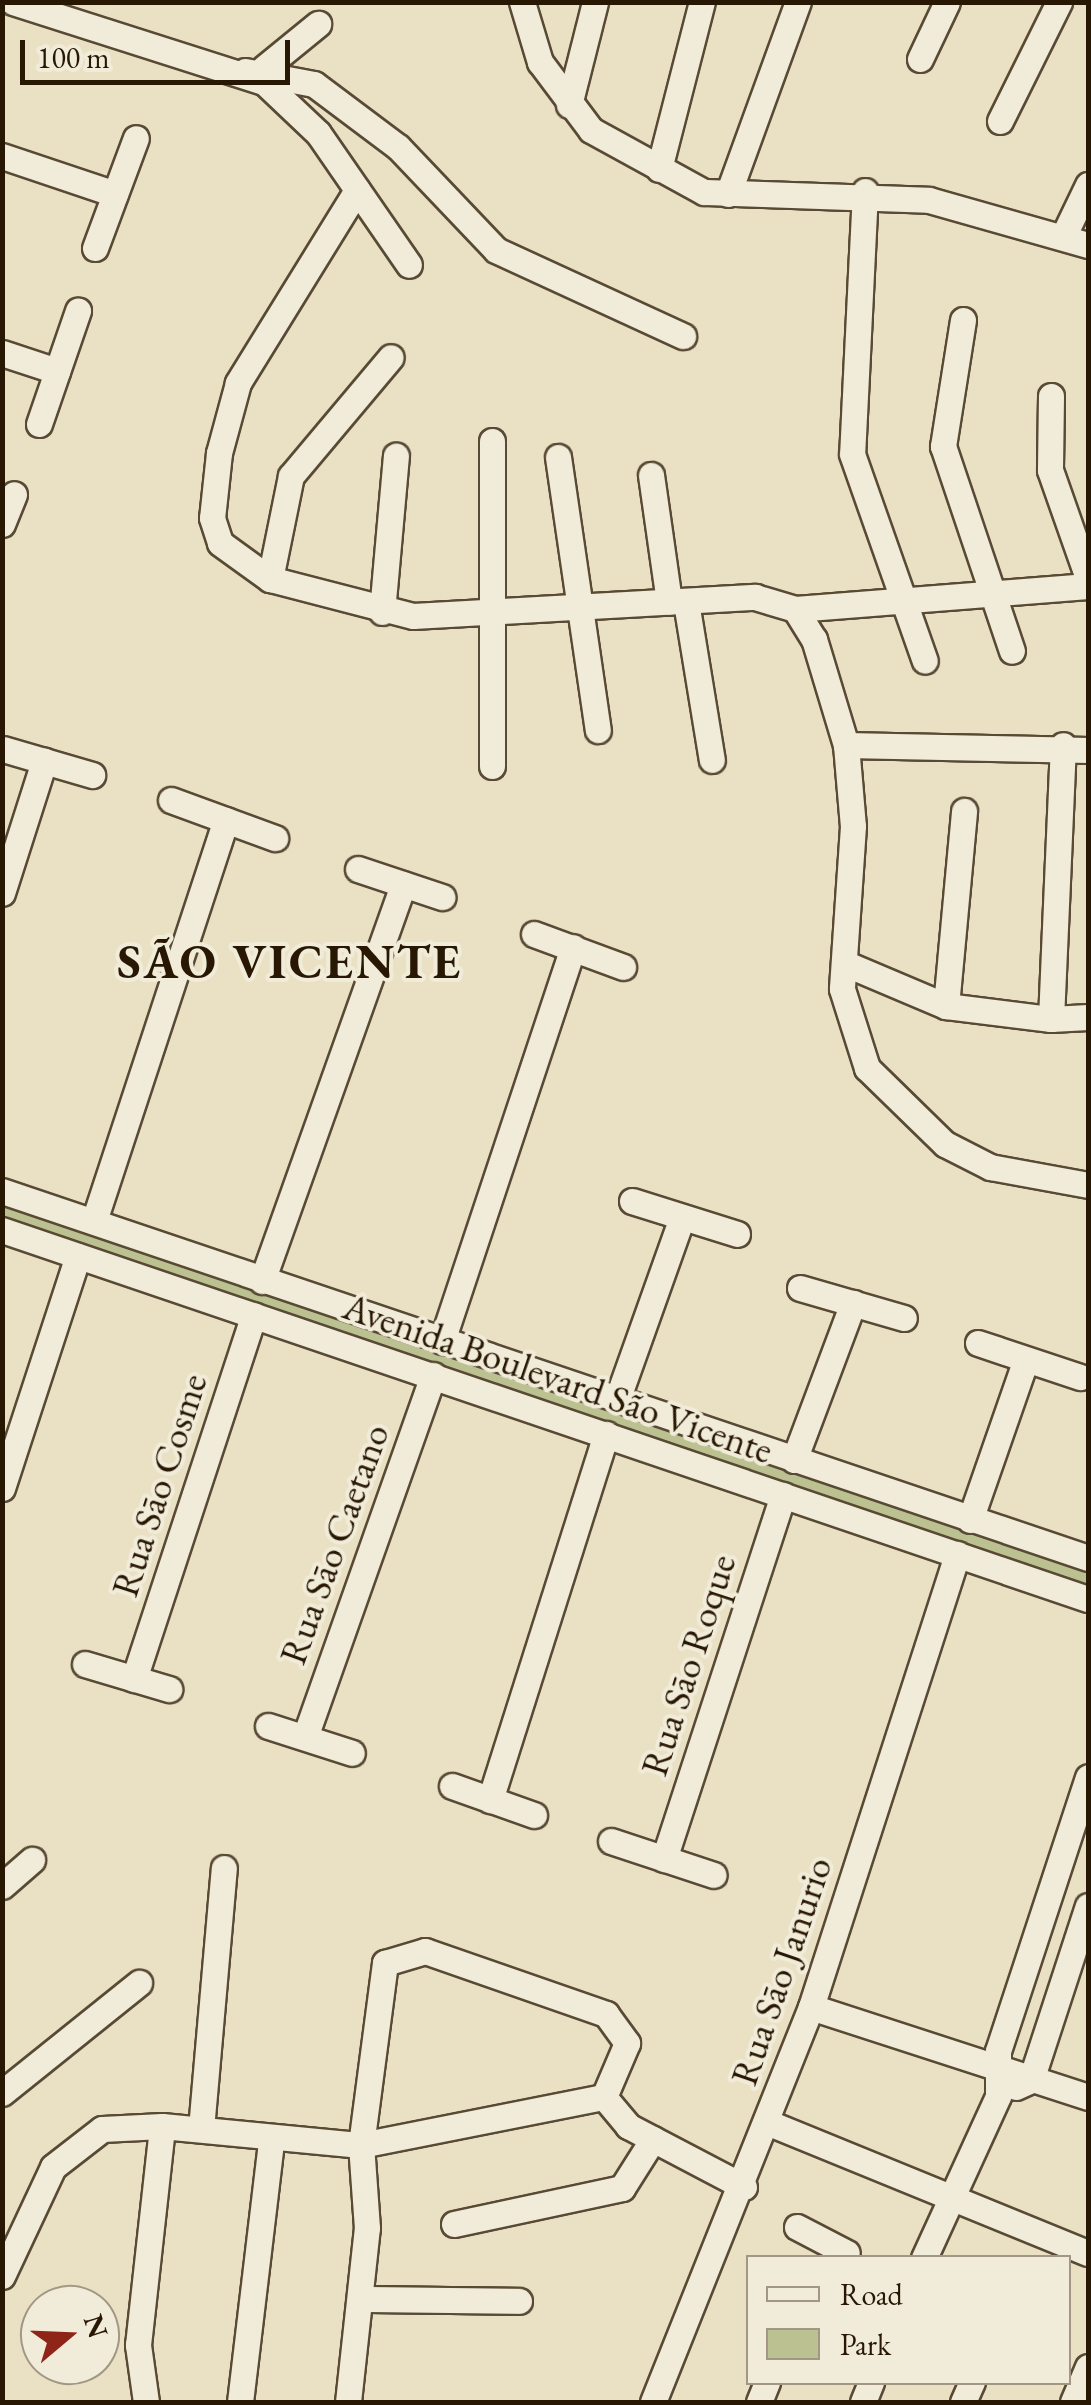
<!DOCTYPE html>
<meta charset="utf-8">
<style>
body{margin:0}
#map{position:relative;width:1091px;height:2405px;overflow:hidden;background:#eae1c5;font-family:"EB Garamond",serif}
div>[style]{position:absolute}
.green>*{inset:0;background:#bcc191}
.roads{filter:drop-shadow(2px 0 #584a34) drop-shadow(-2px 0 #584a34) drop-shadow(0 2px #584a34) drop-shadow(0 -2px #584a34)}
.minor>*{height:25px;margin:-12.5px;padding:0 12.5px;transform-origin:12.5px;border-radius:12.5px;background:#f1ecd9}
span{translate:-50% -50%;white-space:nowrap;text-align:center;line-height:1.15;-webkit-text-stroke:8px #f1ecd9;paint-order:stroke}
.street-label{font-size:38px;color:#281803}
.district-label{font-size:48px;color:#281803;font-weight:700;letter-spacing:2.5px}
.frame{position:absolute;inset:0;border:5px solid #281803;pointer-events:none}
.legend{position:absolute;left:746px;top:2255px;width:325px;height:130px;box-sizing:border-box;background:#f1ecd9;border:2px solid #a19783;margin:0;padding:12px 18px;list-style:none;font-size:30px;color:#281803}
.legend li{display:flex;align-items:center;gap:20px;height:50px}
.legend b{width:50px;border:2px solid #a19783}
.north{position:absolute;left:20px;top:2285px;width:100px;height:100px;box-sizing:border-box;background:#f1ecd9;border:2px solid #a19783;border-radius:50%;rotate:71deg;font-size:28px;font-weight:700;line-height:40px;text-align:center;color:#281803}
.north::after{content:'';display:block;margin:auto;width:35px;height:45px;background:#8f2418;clip-path:polygon(50% 0,100% 100%,50% 72%,0 100%)}
.scale{position:absolute;left:20px;top:40px;width:270px;height:45px;box-sizing:border-box;border:5px solid #281803;border-top:0;padding-left:12px;font-size:30px;line-height:35px;white-space:nowrap;color:#281803;-webkit-text-stroke:8px #f1ecd9;paint-order:stroke}
</style>
<div id="map">
<div class="green">
<i style="clip-path:polygon(3px 1195px,1088px 1563px,1088px 1590px,3px 1227px)"></i>
</div>
<div class="roads">
<div class="minor">
<i style="left:13px;top:2px;width:263px;rotate:17.7deg"></i>
<i style="left:264px;top:82px;width:74px;rotate:43.4deg"></i>
<i style="left:318px;top:133px;width:160px;rotate:55.4deg"></i>
<i style="left:522px;top:2px;width:63px;rotate:73.3deg"></i>
<i style="left:540px;top:62px;width:85px;rotate:53.1deg"></i>
<i style="left:591px;top:130px;width:129px;rotate:28.8deg"></i>
<i style="left:704px;top:192px;width:225px;rotate:2deg"></i>
<i style="left:929px;top:200px;width:165px;rotate:15.8deg"></i>
<i style="left:920px;top:59px;width:63px;rotate:-64.7deg"></i>
<i style="left:264px;top:68px;width:70px;rotate:-39.2deg"></i>
<i style="left:245px;top:71px;width:70px;rotate:10.7deg"></i>
<i style="left:314px;top:84px;width:105px;rotate:36.9deg"></i>
<i style="left:398px;top:147px;width:142px;rotate:46.4deg"></i>
<i style="left:496px;top:250px;width:206px;rotate:24.7deg"></i>
<i style="left:569px;top:105px;width:106px;rotate:-75.8deg"></i>
<i style="left:1000px;top:121px;width:133px;rotate:-63.6deg"></i>
<i style="left:2px;top:156px;width:119px;rotate:18.6deg"></i>
<i style="left:659px;top:169px;width:172px;rotate:-75.6deg"></i>
<i style="left:357px;top:190px;width:227px;rotate:121.7deg"></i>
<i style="left:238px;top:383px;width:73px;rotate:105.2deg"></i>
<i style="left:219px;top:453px;width:65px;rotate:96.1deg"></i>
<i style="left:212px;top:518px;width:26px;rotate:72deg"></i>
<i style="left:220px;top:543px;width:62px;rotate:35.8deg"></i>
<i style="left:270px;top:579px;width:148px;rotate:14.5deg"></i>
<i style="left:413px;top:616px;width:343px;rotate:-3.2deg"></i>
<i style="left:755px;top:597px;width:42px;rotate:16.7deg"></i>
<i style="left:795px;top:609px;width:36px;rotate:58deg"></i>
<i style="left:814px;top:639px;width:111px;rotate:73.2deg"></i>
<i style="left:846px;top:745px;width:81px;rotate:85.1deg"></i>
<i style="left:853px;top:826px;width:163px;rotate:93.9deg"></i>
<i style="left:842px;top:989px;width:83px;rotate:72.4deg"></i>
<i style="left:867px;top:1068px;width:109px;rotate:44.3deg"></i>
<i style="left:945px;top:1144px;width:51px;rotate:27.1deg"></i>
<i style="left:990px;top:1167px;width:100px;rotate:10.4deg"></i>
<i style="left:865px;top:191px;width:263px;rotate:92.8deg"></i>
<i style="left:852px;top:454px;width:219px;rotate:70.6deg"></i>
<i style="left:728px;top:194px;width:204px;rotate:-70deg"></i>
<i style="left:1063px;top:237px;width:58px;rotate:-64.3deg"></i>
<i style="left:95px;top:248px;width:117px;rotate:-69.6deg"></i>
<i style="left:963px;top:320px;width:128px;rotate:99deg"></i>
<i style="left:943px;top:446px;width:216px;rotate:71.4deg"></i>
<i style="left:2px;top:353px;width:58px;rotate:18.1deg"></i>
<i style="left:1051px;top:396px;width:74px;rotate:90.8deg"></i>
<i style="left:1050px;top:470px;width:114px;rotate:70.6deg"></i>
<i style="left:39px;top:424px;width:120px;rotate:-71deg"></i>
<i style="left:558px;top:457px;width:276px;rotate:81.7deg"></i>
<i style="left:651px;top:475px;width:128px;rotate:81.9deg"></i>
<i style="left:2px;top:524px;width:32px;rotate:-68deg"></i>
<i style="left:270px;top:579px;width:105px;rotate:-78.5deg"></i>
<i style="left:291px;top:476px;width:155px;rotate:-50deg"></i>
<i style="left:686px;top:602px;width:160px;rotate:80.7deg"></i>
<i style="left:795px;top:609px;width:294px;rotate:-4.5deg"></i>
<i style="left:382px;top:612px;width:157px;rotate:-84.9deg"></i>
<i style="left:846px;top:745px;width:242px;rotate:1.2deg"></i>
<i style="left:3px;top:749px;width:93px;rotate:16.3deg"></i>
<i style="left:492px;top:766px;width:325px;rotate:-90deg"></i>
<i style="left:171px;top:800px;width:111px;rotate:20.1deg"></i>
<i style="left:358px;top:869px;width:89px;rotate:18.4deg"></i>
<i style="left:2px;top:893px;width:139px;rotate:-72.3deg"></i>
<i style="left:534px;top:934px;width:95px;rotate:20.3deg"></i>
<i style="left:844px;top:963px;width:111px;rotate:22.9deg"></i>
<i style="left:946px;top:1006px;width:106px;rotate:7.1deg"></i>
<i style="left:1051px;top:1019px;width:274px;rotate:-87.5deg"></i>
<i style="left:946px;top:1006px;width:196px;rotate:-84.7deg"></i>
<i style="left:1051px;top:1019px;width:37px;rotate:-3deg"></i>
<i style="left:2px;top:1191px;width:1146px;rotate:18.67deg"></i>
<i style="left:632px;top:1201px;width:110px;rotate:17.4deg"></i>
<i style="left:94px;top:1221px;width:422px;rotate:-71.8deg"></i>
<i style="left:2px;top:1230px;width:1147px;rotate:18.77deg"></i>
<i style="left:262px;top:1281px;width:421px;rotate:-70.4deg"></i>
<i style="left:800px;top:1288px;width:108px;rotate:16.1deg"></i>
<i style="left:442px;top:1341px;width:415px;rotate:-71.6deg"></i>
<i style="left:978px;top:1343px;width:108px;rotate:18.4deg"></i>
<i style="left:617px;top:1400px;width:194px;rotate:-70.4deg"></i>
<i style="left:794px;top:1460px;width:168px;rotate:-69.4deg"></i>
<i style="left:2px;top:1488px;width:244px;rotate:-71.9deg"></i>
<i style="left:970px;top:1520px;width:170px;rotate:-70.8deg"></i>
<i style="left:85px;top:1664px;width:88px;rotate:16.6deg"></i>
<i style="left:134px;top:1679px;width:383px;rotate:-71.8deg"></i>
<i style="left:268px;top:1726px;width:88px;rotate:17.8deg"></i>
<i style="left:305px;top:1737px;width:384px;rotate:-70.5deg"></i>
<i style="left:452px;top:1786px;width:87px;rotate:19.5deg"></i>
<i style="left:490px;top:1800px;width:384px;rotate:-72.4deg"></i>
<i style="left:611px;top:1841px;width:108px;rotate:18.3deg"></i>
<i style="left:664px;top:1859px;width:383px;rotate:-71.9deg"></i>
<i style="left:2px;top:1886px;width:40px;rotate:-41deg"></i>
<i style="left:811px;top:2007px;width:291px;rotate:18deg"></i>
<i style="left:1016px;top:2087px;width:17px;rotate:-25deg"></i>
<i style="left:1031px;top:2080px;width:183px;rotate:-71.9deg"></i>
<i style="left:2px;top:2093px;width:176px;rotate:-38.8deg"></i>
<i style="left:604px;top:2097px;width:38px;rotate:50deg"></i>
<i style="left:628px;top:2126px;width:131px;rotate:27.7deg"></i>
<i style="left:769px;top:2123px;width:344px;rotate:22.2deg"></i>
<i style="left:201px;top:2129px;width:262px;rotate:-85deg"></i>
<i style="left:454px;top:2224px;width:172px;rotate:-12.1deg"></i>
<i style="left:622px;top:2188px;width:58px;rotate:-57.7deg"></i>
<i style="left:797px;top:2227px;width:56px;rotate:27.5deg"></i>
<i style="left:924px;top:2258px;width:178px;rotate:-65.4deg"></i>
<i style="left:998px;top:2096px;width:45px;rotate:-90deg"></i>
<i style="left:998px;top:2051px;width:288px;rotate:-71.8deg"></i>
<i style="left:2px;top:2276px;width:120px;rotate:-64.9deg"></i>
<i style="left:53px;top:2167px;width:62px;rotate:-37.8deg"></i>
<i style="left:102px;top:2129px;width:60px;rotate:-2.9deg"></i>
<i style="left:162px;top:2126px;width:200px;rotate:5.5deg"></i>
<i style="left:361px;top:2145px;width:248px;rotate:-11.2deg"></i>
<i style="left:360px;top:2299px;width:159px;rotate:0.7deg"></i>
<i style="left:146px;top:2402px;width:58px;rotate:-98deg"></i>
<i style="left:138px;top:2345px;width:220px;rotate:-83.7deg"></i>
<i style="left:240px;top:2402px;width:262px;rotate:-83.2deg"></i>
<i style="left:348px;top:2402px;width:175px;rotate:-83.8deg"></i>
<i style="left:367px;top:2228px;width:83px;rotate:-94.1deg"></i>
<i style="left:361px;top:2145px;width:184px;rotate:-82.5deg"></i>
<i style="left:385px;top:1963px;width:42px;rotate:-16.7deg"></i>
<i style="left:425px;top:1951px;width:192px;rotate:19.2deg"></i>
<i style="left:606px;top:2014px;width:36px;rotate:54deg"></i>
<i style="left:627px;top:2043px;width:59px;rotate:113.1deg"></i>
<i style="left:653px;top:2402px;width:425px;rotate:-68.2deg"></i>
<i style="left:811px;top:2007px;width:476px;rotate:-72.1deg"></i>
<i style="left:759px;top:2402px;width:22px;rotate:-68deg"></i>
<i style="left:863px;top:2402px;width:22px;rotate:-68deg"></i>
<i style="left:963px;top:2402px;width:22px;rotate:-66deg"></i>
<i style="left:1073px;top:2402px;width:38px;rotate:-67deg"></i>
</div>
</div>
<div class="street-label">
<span style="left:558px;top:1378px;rotate:19deg">Avenida Boulevard São Vicente</span>
<span style="left:159px;top:1485px;rotate:-72deg">Rua Sāo Cosme</span>
<span style="left:334px;top:1544px;rotate:-70deg">Rua Sāo Caetano</span>
<span style="left:688px;top:1665px;rotate:-72deg">Rua Sāo Roque</span>
<span style="left:781px;top:1971px;rotate:-71deg">Rua Sāo Janurio</span>
</div>
<div class="district-label">
<span style="left:290px;top:962px">SÃO VICENTE</span>
</div>
<div class="frame"></div>
<ul class="legend">
<li><b style="height:12px;background:#f1ecd9"></b>Road</li>
<li><b style="height:28px;background:#bcc191"></b>Park</li>
</ul>
<div class="north">N</div>
<div class="scale">100 m</div>
</div>
